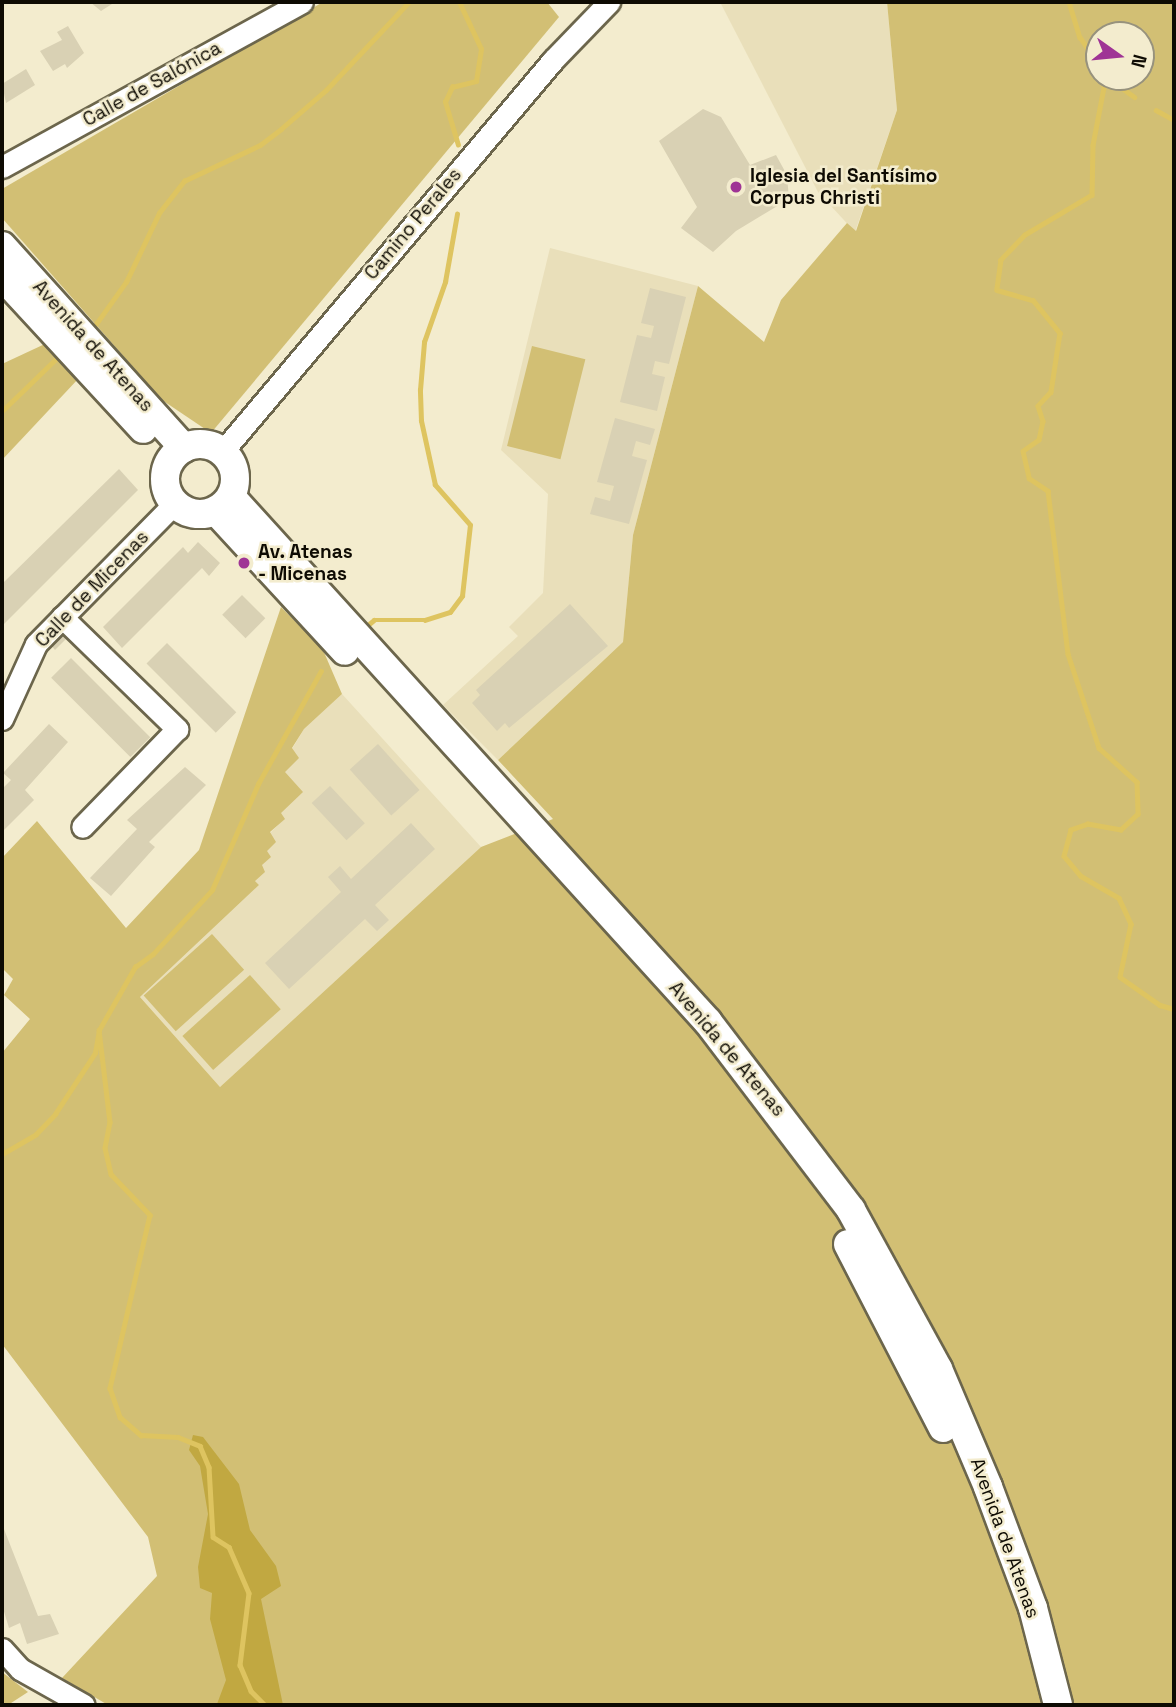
<!DOCTYPE html>
<meta charset="utf-8">
<style>
body{margin:0}
#map{position:relative;width:1176px;height:1707px;overflow:hidden;background:#f3ecce;font-family:"Space Grotesk",sans-serif}
div>[style]{position:absolute}
.built>*{inset:0;background:#e9dfba}
.green>*{inset:0;background:#d2bf74;transform-origin:0 0}
.forest>*{inset:0;background:#c1a841}
.stream>*{height:4.5px;margin:-2.25px;padding:0 2.25px;transform-origin:2.25px;border-radius:2.25px;background:#dec460}
.building>*{inset:0;background:#d9d1b4;transform-origin:0 0}
.roads{filter:drop-shadow(2px 0 #6c664c) drop-shadow(-2px 0 #6c664c) drop-shadow(0 2px #6c664c) drop-shadow(0 -2px #6c664c)}
.minor>*{height:21px;margin:-10.5px;padding:0 10.5px;transform-origin:10.5px;border-radius:10.5px;background:#fff}
.major>*{height:28px;margin:-14px;padding:0 14px;transform-origin:14px;border-radius:14px;background:#fff}
.major>.ring{margin:-14px;padding:0;box-sizing:content-box;background:none;border:28px solid #fff;border-radius:50%}
.dots>*{width:19px;height:19px;translate:-50% -50%;box-sizing:border-box;border:4px solid #f3ecce;border-radius:50%}
span{translate:-50% -50%;white-space:nowrap;text-align:center;line-height:1.15;-webkit-text-stroke:5px #f3ecce;paint-order:stroke}
.street-label{font-size:19px;color:#0e0b03}
.poi-label{font-size:19px;color:#0e0b03;font-weight:700}
.left{translate:0 -50%;text-align:left}
.frame{position:absolute;inset:0;border:4px solid #0e0b03;pointer-events:none}
.north{position:absolute;left:1085px;top:21px;width:70px;height:70px;box-sizing:border-box;background:#f3ecce;border:2px solid #97927d;border-radius:50%;rotate:105deg;font-size:19px;font-weight:700;line-height:28px;text-align:center;color:#0e0b03}
.north::after{content:'';display:block;margin:auto;width:24px;height:32px;background:#9f3495;clip-path:polygon(50% 0,100% 100%,50% 72%,0 100%)}
</style>
<div id="map">
<div class="built">
<i style="clip-path:polygon(720px 2px,887px 2px,897px 110px,855px 232px,818px 192px)"></i>
<i style="clip-path:polygon(550px 248px,698px 286px,633px 535px,623px 642px,498px 760px,443px 705px,518px 636px,509px 627px,543px 593px,548px 494px,501px 450px)"></i>
<i style="clip-path:polygon(342px 694px,481px 847px,220px 1087px,140px 997px,259px 885px,255px 881px,270px 833px,284px 819px,280px 813px,284px 772px,292px 749px,304px 729px)"></i>
</div>
<div class="green">
<i style="clip-path:polygon(323px 2px,547px 2px,559px 17px,211px 433px,162px 400px,2px 218px,2px 189px)"></i>
<i style="clip-path:polygon(evenodd,887px 2px,1174px 2px,1174px 1705px,108px 1705px,62px 1678px,157px 1576px,148px 1537px,2px 1344px,2px 1053px,30px 1019px,4px 995px,13px 979px,2px 968px,2px 858px,37px 821px,126px 928px,199px 850px,281px 607px,323px 650px,342px 694px,304px 729px,292px 748px,299px 758px,285px 772px,303px 792px,281px 813px,285px 819px,270px 832px,276px 842px,267px 851px,271px 857px,262px 865px,265px 872px,255px 881px,259px 885px,140px 997px,220px 1087px,481px 847px,553px 819px,498px 760px,623px 642px,633px 535px,698px 286px,764px 342px,781px 300px,847px 223px,856px 231px,897px 110px,887px 2px,1099px 35px,1141px 35px,1141px 77px,1099px 77px,1099px 35px)"></i>
<i style="clip-path:polygon(47px 343px,79px 378px,2px 460px,2px 364px)"></i>
<i style="left:532px;top:346px;width:55px;height:103px;rotate:14deg"></i>
<i style="left:212px;top:934px;width:48px;height:92px;rotate:48deg"></i>
<i style="left:250px;top:975px;width:46px;height:91px;rotate:48deg"></i>
<i style="clip-path:polygon(2px 1672px,28px 1692px,8px 1705px,2px 1705px)"></i>
</div>
<div class="forest">
<i style="clip-path:polygon(193px 1435px,203px 1437px,239px 1484px,250px 1530px,276px 1566px,281px 1586px,261px 1599px,283px 1705px,217px 1704px,226px 1680px,210px 1619px,212px 1593px,200px 1588px,198px 1567px,208px 1514px,200px 1466px,189px 1450px)"></i>
</div>
<div class="stream">
<i style="left:1069px;top:2px;width:37px;rotate:73deg"></i>
<i style="left:1080px;top:37px;width:34px;rotate:56deg"></i>
<i style="left:1106px;top:77px;width:69px;rotate:100.8deg"></i>
<i style="left:1093px;top:145px;width:50px;rotate:91.1deg"></i>
<i style="left:1092px;top:195px;width:78px;rotate:149.2deg"></i>
<i style="left:1025px;top:235px;width:35px;rotate:134deg"></i>
<i style="left:1001px;top:260px;width:30px;rotate:98deg"></i>
<i style="left:997px;top:290px;width:37px;rotate:16deg"></i>
<i style="left:1033px;top:300px;width:43px;rotate:50.7deg"></i>
<i style="left:1060px;top:333px;width:60px;rotate:98.7deg"></i>
<i style="left:1051px;top:392px;width:19px;rotate:133deg"></i>
<i style="left:1038px;top:406px;width:16px;rotate:72deg"></i>
<i style="left:1043px;top:421px;width:19px;rotate:102deg"></i>
<i style="left:1039px;top:440px;width:19px;rotate:145deg"></i>
<i style="left:1023px;top:451px;width:28px;rotate:77deg"></i>
<i style="left:1029px;top:478px;width:23px;rotate:34deg"></i>
<i style="left:1048px;top:491px;width:164px;rotate:83deg"></i>
<i style="left:1068px;top:654px;width:99px;rotate:71.7deg"></i>
<i style="left:1099px;top:748px;width:51px;rotate:41.8deg"></i>
<i style="left:1137px;top:782px;width:32px;rotate:88deg"></i>
<i style="left:1138px;top:814px;width:23px;rotate:137deg"></i>
<i style="left:1121px;top:830px;width:34px;rotate:-170deg"></i>
<i style="left:1088px;top:824px;width:18px;rotate:161deg"></i>
<i style="left:1071px;top:830px;width:27px;rotate:105deg"></i>
<i style="left:1064px;top:856px;width:26px;rotate:50deg"></i>
<i style="left:1081px;top:876px;width:44px;rotate:30.1deg"></i>
<i style="left:1119px;top:898px;width:29px;rotate:65deg"></i>
<i style="left:1131px;top:924px;width:54px;rotate:101.7deg"></i>
<i style="left:1120px;top:977px;width:49px;rotate:35deg"></i>
<i style="left:1160px;top:1005px;width:15px;rotate:16deg"></i>
<i style="left:1107px;top:77px;width:34px;rotate:36deg"></i>
<i style="left:1156px;top:110px;width:21px;rotate:29deg"></i>
<i style="left:458px;top:145px;width:45px;rotate:-106.8deg"></i>
<i style="left:445px;top:102px;width:17px;rotate:-65deg"></i>
<i style="left:452px;top:87px;width:25px;rotate:-14deg"></i>
<i style="left:476px;top:81px;width:32px;rotate:-81deg"></i>
<i style="left:481px;top:49px;width:52px;rotate:-115.1deg"></i>
<i style="left:96px;top:324px;width:52px;rotate:-54.5deg"></i>
<i style="left:126px;top:282px;width:76px;rotate:-64.4deg"></i>
<i style="left:159px;top:213px;width:41px;rotate:-52deg"></i>
<i style="left:184px;top:181px;width:84px;rotate:-25.3deg"></i>
<i style="left:260px;top:145px;width:26px;rotate:-37deg"></i>
<i style="left:281px;top:129px;width:60px;rotate:-40.9deg"></i>
<i style="left:326px;top:90px;width:121px;rotate:-46.7deg"></i>
<i style="left:2px;top:411px;width:81px;rotate:-44deg"></i>
<i style="left:369px;top:624px;width:6px;rotate:-39deg"></i>
<i style="left:374px;top:620px;width:51px"></i>
<i style="left:425px;top:620px;width:26px;rotate:-18deg"></i>
<i style="left:450px;top:612px;width:20px;rotate:-53deg"></i>
<i style="left:462px;top:596px;width:71px;rotate:-83.6deg"></i>
<i style="left:470px;top:525px;width:53px;rotate:-131.2deg"></i>
<i style="left:435px;top:485px;width:66px;rotate:-102.3deg"></i>
<i style="left:421px;top:421px;width:31px;rotate:-92deg"></i>
<i style="left:420px;top:390px;width:48px;rotate:-85.2deg"></i>
<i style="left:424px;top:342px;width:64px;rotate:-70.7deg"></i>
<i style="left:445px;top:282px;width:69px;rotate:-80deg"></i>
<i style="left:99px;top:1030px;width:93px;rotate:83.2deg"></i>
<i style="left:110px;top:1122px;width:26px;rotate:101deg"></i>
<i style="left:105px;top:1148px;width:27px;rotate:77deg"></i>
<i style="left:111px;top:1174px;width:57px;rotate:46.4deg"></i>
<i style="left:150px;top:1215px;width:178px;rotate:103deg"></i>
<i style="left:110px;top:1388px;width:31px;rotate:71deg"></i>
<i style="left:120px;top:1417px;width:28px;rotate:41deg"></i>
<i style="left:141px;top:1435px;width:37px;rotate:3deg"></i>
<i style="left:178px;top:1437px;width:24px;rotate:22deg"></i>
<i style="left:200px;top:1446px;width:23px;rotate:67deg"></i>
<i style="left:209px;top:1467px;width:70px;rotate:86.7deg"></i>
<i style="left:213px;top:1537px;width:19px;rotate:32deg"></i>
<i style="left:229px;top:1547px;width:50px;rotate:66.5deg"></i>
<i style="left:249px;top:1593px;width:73px;rotate:97.1deg"></i>
<i style="left:240px;top:1665px;width:28px;rotate:67deg"></i>
<i style="left:251px;top:1691px;width:20px;rotate:45deg"></i>
<i style="left:2px;top:1154px;width:39px;rotate:-30deg"></i>
<i style="left:36px;top:1134px;width:28px;rotate:-46deg"></i>
<i style="left:55px;top:1114px;width:73px;rotate:-56.7deg"></i>
<i style="left:95px;top:1053px;width:23px;rotate:-80deg"></i>
<i style="left:99px;top:1030px;width:73px;rotate:-60.3deg"></i>
<i style="left:135px;top:967px;width:22px;rotate:-36deg"></i>
<i style="left:153px;top:954px;width:87px;rotate:-47.3deg"></i>
<i style="left:212px;top:890px;width:116px;rotate:-66.5deg"></i>
<i style="left:258px;top:784px;width:129px;rotate:-60.9deg"></i>
</div>
<div class="building">
<i style="clip-path:polygon(90px 2px,110px 2px,112px 4px,101px 11px)"></i>
<i style="clip-path:polygon(68px 26px,84px 53px,67px 68px,65px 64px,53px 71px,40px 51px,62px 40px,57px 32px)"></i>
<i style="clip-path:polygon(26px 69px,35px 85px,6px 103px,2px 84px)"></i>
<i style="clip-path:polygon(703px 109px,721px 117px,750px 165px,776px 155px,787px 175px,789px 199px,736px 231px,713px 252px,681px 228px,697px 207px,659px 141px)"></i>
<i style="clip-path:polygon(650px 288px,686px 297px,669px 364px,655px 361px,652px 374px,665px 377px,657px 411px,620px 402px,637px 335px,651px 338px,654px 326px,641px 323px)"></i>
<i style="clip-path:polygon(615px 418px,655px 429px,650px 445px,636px 441px,632px 456px,647px 460px,629px 524px,590px 514px,595px 497px,610px 501px,614px 486px,597px 482px)"></i>
<i style="clip-path:polygon(119px 469px,138px 490px,2px 626px,2px 584px)"></i>
<i style="clip-path:polygon(198px 542px,220px 563px,209px 576px,202px 568px,122px 648px,103px 627px,183px 547px,188px 553px)"></i>
<i style="left:242px;top:595px;width:33px;height:28px;rotate:45deg"></i>
<i style="clip-path:polygon(570px 604px,608px 646px,509px 728px,505px 723px,497px 731px,472px 703px,480px 695px,476px 690px)"></i>
<i style="clip-path:polygon(63px 635px,67px 638px,55px 650px,51px 645px)"></i>
<i style="left:167px;top:643px;width:98px;height:29px;rotate:45deg"></i>
<i style="left:71px;top:658px;width:112px;height:28px;rotate:45deg"></i>
<i style="clip-path:polygon(49px 724px,68px 742px,25px 790px,34px 800px,2px 832px,2px 789px,11px 780px,3px 773px)"></i>
<i style="left:378px;top:744px;width:62px;height:38px;rotate:48deg"></i>
<i style="clip-path:polygon(185px 767px,206px 785px,149px 842px,155px 847px,111px 896px,90px 878px,137px 829px,127px 820px)"></i>
<i style="left:330px;top:786px;width:51px;height:25px;rotate:47deg"></i>
<i style="clip-path:polygon(411px 823px,435px 849px,375px 905px,389px 920px,377px 931px,365px 919px,289px 989px,265px 963px,341px 892px,328px 877px,340px 866px,351px 879px)"></i>
<i style="clip-path:polygon(2px 1524px,38px 1616px,50px 1614px,59px 1634px,27px 1644px,20px 1623px,9px 1628px,2px 1605px)"></i>
</div>
<div class="roads">
<div class="minor">
<i style="left:2px;top:167px;width:342px;rotate:-28.8deg"></i>
<i style="left:222px;top:452px;width:513px;rotate:-49.82deg"></i>
<i style="left:553px;top:60px;width:81px;rotate:-46deg"></i>
<i style="left:62px;top:617px;width:161px;rotate:44.2deg"></i>
<i style="left:177px;top:729px;width:136px;rotate:134.1deg"></i>
<i style="left:2px;top:719px;width:82px;rotate:-65.6deg"></i>
<i style="left:36px;top:644px;width:197px;rotate:-45.4deg"></i>
<i style="left:2px;top:1649px;width:27px;rotate:48deg"></i>
<i style="left:20px;top:1669px;width:73px;rotate:29.4deg"></i>
</div>
<div class="major">
<i style="left:2px;top:246px;width:272px;rotate:48deg"></i>
<i style="left:2px;top:276px;width:208px;rotate:47.3deg"></i>
<i class="ring" style="left:165px;top:444px;width:42px;height:42px"></i>
<i style="left:231px;top:497px;width:709px;rotate:47.74deg"></i>
<i style="left:708px;top:1022px;width:236px;rotate:52.7deg"></i>
<i style="left:851px;top:1210px;width:181px;rotate:61.3deg"></i>
<i style="left:938px;top:1369px;width:128px;rotate:67deg"></i>
<i style="left:988px;top:1487px;width:129px;rotate:69.6deg"></i>
<i style="left:1033px;top:1608px;width:100px;rotate:75.5deg"></i>
<i style="left:216px;top:511px;width:190px;rotate:47.3deg"></i>
<i style="left:848px;top:1244px;width:207px;rotate:62.7deg"></i>
</div>
</div>
<div class="dots">
<i style="left:736px;top:187px;background:#9f3495"></i>
<i style="left:244px;top:563px;background:#9f3495"></i>
</div>
<div class="street-label">
<span style="left:152px;top:84px;rotate:-29deg">Calle de Salónica</span>
<span style="left:413px;top:224px;rotate:-50deg">Camino Perales</span>
<span style="left:93px;top:346px;rotate:48deg">Avenida de Atenas</span>
<span style="left:92px;top:589px;rotate:-46deg">Calle de Micenas</span>
<span style="left:727px;top:1049px;rotate:50deg">Avenida de Atenas</span>
<span style="left:1005px;top:1538px;rotate:70deg">Avenida de Atenas</span>
</div>
<div class="poi-label">
<span class="left" style="left:750px;top:187px">Iglesia del Santísimo<br>Corpus Christi</span>
<span class="left" style="left:258px;top:563px">Av. Atenas<br>- Micenas</span>
</div>
<div class="frame"></div>
<div class="north">N</div>
</div>
